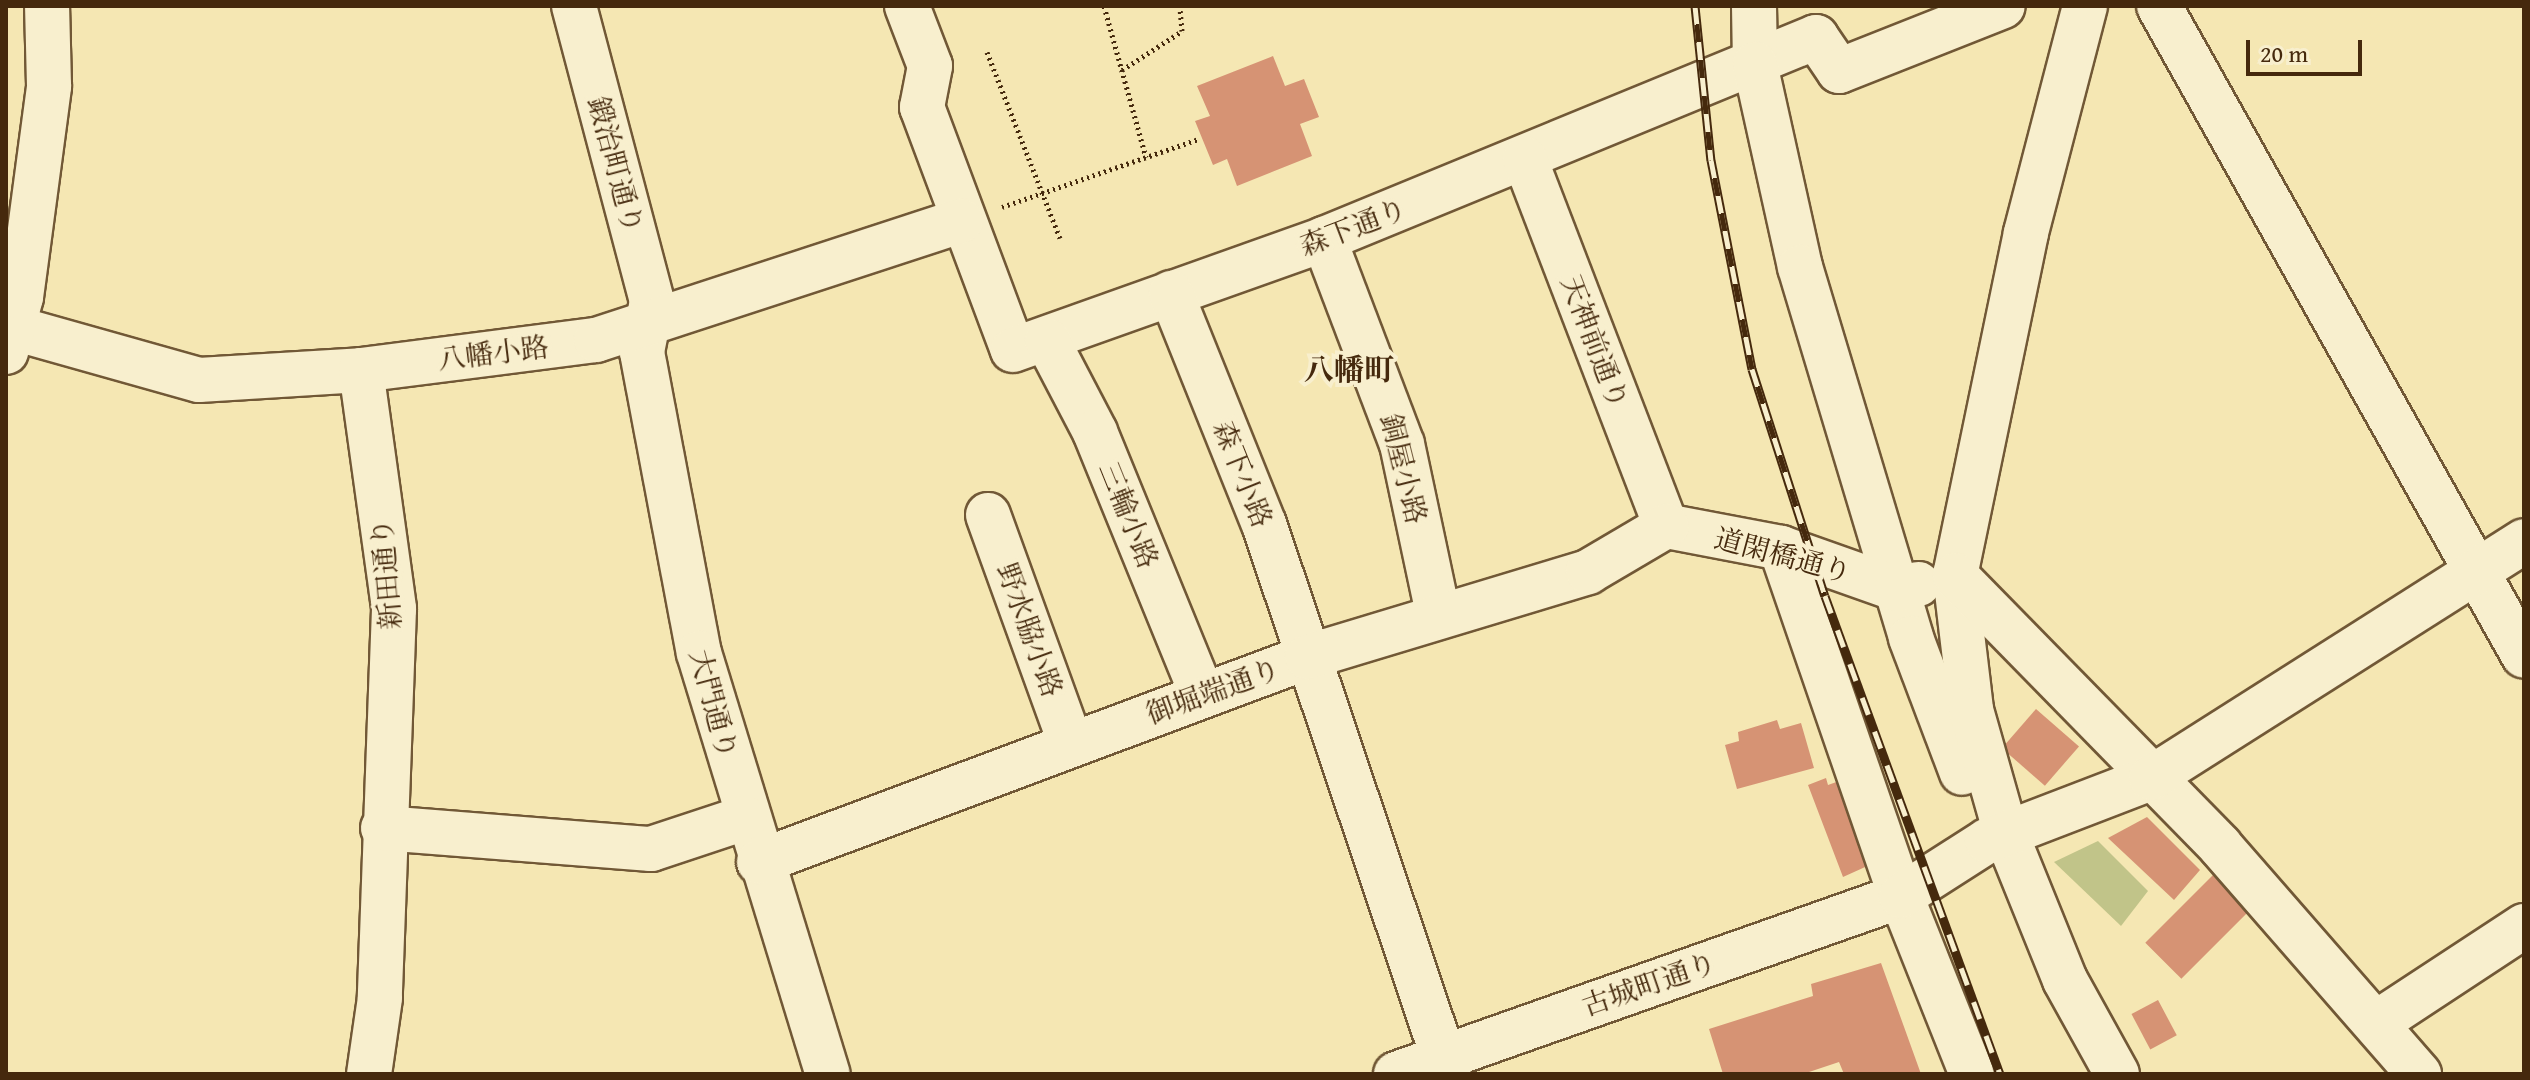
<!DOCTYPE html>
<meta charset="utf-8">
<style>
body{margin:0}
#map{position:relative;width:2530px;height:1080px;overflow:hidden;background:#f5e7b3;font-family:"Gentium Book Plus","Noto Serif JP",serif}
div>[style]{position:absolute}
.green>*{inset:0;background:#c1c489}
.building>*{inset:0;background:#d69374;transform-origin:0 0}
.path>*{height:5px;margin-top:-2.5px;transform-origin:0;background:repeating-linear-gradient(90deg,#45290d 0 2px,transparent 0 6px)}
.roads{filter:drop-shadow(2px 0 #715836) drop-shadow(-2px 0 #715836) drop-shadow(0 2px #715836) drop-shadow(0 -2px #715836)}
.minor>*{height:44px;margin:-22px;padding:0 22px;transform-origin:22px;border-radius:22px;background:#f8efce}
.rail>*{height:9px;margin-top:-4.5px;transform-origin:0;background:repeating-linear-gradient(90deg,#f8efce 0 18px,#45290d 0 36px);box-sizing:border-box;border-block:2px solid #45290d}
span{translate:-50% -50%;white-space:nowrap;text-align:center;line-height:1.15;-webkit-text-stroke:8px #f8efce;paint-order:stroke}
.street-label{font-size:28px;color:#45290d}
.neighbourhood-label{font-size:30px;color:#45290d;font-weight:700}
.frame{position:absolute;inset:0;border:8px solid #45290d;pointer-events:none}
.scale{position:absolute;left:2246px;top:40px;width:116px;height:36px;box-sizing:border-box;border:4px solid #45290d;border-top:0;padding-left:10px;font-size:24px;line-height:28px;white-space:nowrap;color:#45290d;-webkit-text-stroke:6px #f8efce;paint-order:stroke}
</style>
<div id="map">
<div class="green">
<i style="clip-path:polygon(2098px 841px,2148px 891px,2121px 926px,2054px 862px)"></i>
</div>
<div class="building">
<i style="clip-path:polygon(1273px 56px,1285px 86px,1304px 79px,1319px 117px,1300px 124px,1312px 156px,1237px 186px,1227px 159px,1213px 165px,1195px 121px,1210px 116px,1197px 86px)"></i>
<i style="left:2036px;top:709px;width:57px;height:52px;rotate:41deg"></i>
<i style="clip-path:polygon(1777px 720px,1780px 729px,1801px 723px,1814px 768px,1737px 789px,1725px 745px,1739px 741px,1738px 732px)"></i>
<i style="clip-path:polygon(1826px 778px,1828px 785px,1842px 780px,1874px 863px,1843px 877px,1808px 785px)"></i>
<i style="clip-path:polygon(2147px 817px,2200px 870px,2174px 900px,2108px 838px)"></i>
<i style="left:2216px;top:872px;width:51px;height:100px;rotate:45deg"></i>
<i style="clip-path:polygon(1881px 963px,1921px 1074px,1844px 1074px,1839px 1062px,1803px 1074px,1723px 1074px,1709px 1029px,1813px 996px,1811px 984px)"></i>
<i style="left:2158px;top:1000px;width:40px;height:30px;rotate:62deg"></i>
</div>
<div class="path">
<i style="left:1104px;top:6px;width:157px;rotate:74.5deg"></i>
<i style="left:987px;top:52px;width:200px;rotate:68.6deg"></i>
<i style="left:1122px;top:70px;width:72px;rotate:-33deg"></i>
<i style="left:1182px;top:31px;width:25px;rotate:-95deg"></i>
<i style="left:1002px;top:207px;width:207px;rotate:-19.1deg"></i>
</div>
<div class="roads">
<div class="minor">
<i style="left:574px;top:6px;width:305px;rotate:75.2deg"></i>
<i style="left:652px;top:301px;width:52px;rotate:101.1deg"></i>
<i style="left:642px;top:352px;width:306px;rotate:79.3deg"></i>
<i style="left:699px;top:653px;width:440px;rotate:73deg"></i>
<i style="left:907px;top:6px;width:64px;rotate:69deg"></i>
<i style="left:930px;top:66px;width:42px;rotate:101deg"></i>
<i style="left:922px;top:107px;width:259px;rotate:69.5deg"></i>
<i style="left:1013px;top:350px;width:330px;rotate:-19.6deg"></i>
<i style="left:1324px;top:239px;width:532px;rotate:-22.32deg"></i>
<i style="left:1816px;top:37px;width:41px;rotate:55.9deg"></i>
<i style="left:1839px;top:71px;width:176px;rotate:-21.6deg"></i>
<i style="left:1754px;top:6px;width:58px;rotate:89deg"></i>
<i style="left:1755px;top:64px;width:208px;rotate:77.5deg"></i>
<i style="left:1800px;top:267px;width:387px;rotate:73.3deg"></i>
<i style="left:1911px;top:638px;width:144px;rotate:69.3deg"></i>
<i style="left:2085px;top:6px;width:235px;rotate:104.6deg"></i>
<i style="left:2026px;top:233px;width:349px;rotate:101.7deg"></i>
<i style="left:1955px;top:575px;width:136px;rotate:83.2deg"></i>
<i style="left:1971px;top:710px;width:129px;rotate:74.2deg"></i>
<i style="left:2006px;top:834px;width:157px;rotate:68deg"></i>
<i style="left:2065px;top:980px;width:107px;rotate:61deg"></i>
<i style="left:2159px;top:6px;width:745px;rotate:60.68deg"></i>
<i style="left:1525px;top:159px;width:393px;rotate:69deg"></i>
<i style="left:1324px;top:239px;width:219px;rotate:69.2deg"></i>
<i style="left:1402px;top:444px;width:173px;rotate:78deg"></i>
<i style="left:1171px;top:293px;width:249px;rotate:68.1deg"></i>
<i style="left:1264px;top:524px;width:580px;rotate:71.41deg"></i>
<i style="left:14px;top:328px;width:192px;rotate:15.7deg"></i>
<i style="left:199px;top:380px;width:162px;rotate:-3.5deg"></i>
<i style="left:361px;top:370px;width:237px;rotate:-7.3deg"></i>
<i style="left:596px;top:340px;width:384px;rotate:-18.1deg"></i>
<i style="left:1047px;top:340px;width:104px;rotate:62.4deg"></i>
<i style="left:1095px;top:432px;width:283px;rotate:67.8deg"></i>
<i style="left:6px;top:352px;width:57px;rotate:-74.7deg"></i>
<i style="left:21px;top:297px;width:213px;rotate:-82.4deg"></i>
<i style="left:49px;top:86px;width:80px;rotate:-91.4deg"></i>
<i style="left:361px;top:370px;width:241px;rotate:82.1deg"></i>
<i style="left:394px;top:609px;width:389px;rotate:92.1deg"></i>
<i style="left:380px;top:998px;width:77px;rotate:98.2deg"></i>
<i style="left:988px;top:515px;width:244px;rotate:70.1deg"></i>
<i style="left:1666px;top:526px;width:117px;rotate:10.8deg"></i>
<i style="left:1781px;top:548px;width:123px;rotate:19.5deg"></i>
<i style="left:1897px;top:589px;width:22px;rotate:-13deg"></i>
<i style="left:1781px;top:548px;width:368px;rotate:71deg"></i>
<i style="left:1901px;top:896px;width:192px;rotate:68.3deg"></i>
<i style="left:1955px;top:575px;width:379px;rotate:45.6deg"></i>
<i style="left:2220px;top:846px;width:303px;rotate:48.9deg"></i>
<i style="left:383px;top:828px;width:269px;rotate:4.5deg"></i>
<i style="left:651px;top:849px;width:99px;rotate:-18.3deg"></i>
<i style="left:759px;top:862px;width:585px;rotate:-20.51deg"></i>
<i style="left:1307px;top:657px;width:294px;rotate:-16.8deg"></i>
<i style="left:1588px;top:572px;width:91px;rotate:-30.5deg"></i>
<i style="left:2378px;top:1022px;width:175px;rotate:-33.3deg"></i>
<i style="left:1396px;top:1074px;width:535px;rotate:-19.42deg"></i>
<i style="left:1901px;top:896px;width:102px;rotate:-32.6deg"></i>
<i style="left:1987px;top:841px;width:176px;rotate:-21deg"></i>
<i style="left:2151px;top:778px;width:442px;rotate:-32.4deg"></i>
</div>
</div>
<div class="rail">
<i style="left:1695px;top:6px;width:155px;rotate:84.1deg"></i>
<i style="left:1711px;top:160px;width:213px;rotate:78.9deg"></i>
<i style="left:1752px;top:369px;width:238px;rotate:72.2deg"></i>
<i style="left:1825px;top:596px;width:509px;rotate:69.89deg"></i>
</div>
<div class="street-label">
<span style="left:616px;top:165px;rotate:75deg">鍛治町通り</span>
<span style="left:1353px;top:227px;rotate:-21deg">森下通り</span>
<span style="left:1595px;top:342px;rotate:69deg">天神前通り</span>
<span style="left:493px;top:353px;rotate:-7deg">八幡小路</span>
<span style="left:1404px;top:469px;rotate:76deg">銅屋小路</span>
<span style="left:1243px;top:474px;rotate:68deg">森下小路</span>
<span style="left:1129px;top:515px;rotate:68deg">三輪小路</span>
<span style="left:1783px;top:555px;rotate:15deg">道閑橋通り</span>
<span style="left:386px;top:574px;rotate:-95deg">新田通り</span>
<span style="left:1030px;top:630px;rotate:70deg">野水脇小路</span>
<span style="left:1213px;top:691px;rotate:-20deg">御堀端通り</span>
<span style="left:714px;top:704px;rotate:75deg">大門通り</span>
<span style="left:1649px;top:984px;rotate:-19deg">古城町通り</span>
</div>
<div class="neighbourhood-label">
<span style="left:1349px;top:369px">八幡町</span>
</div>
<div class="frame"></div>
<div class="scale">20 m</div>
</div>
